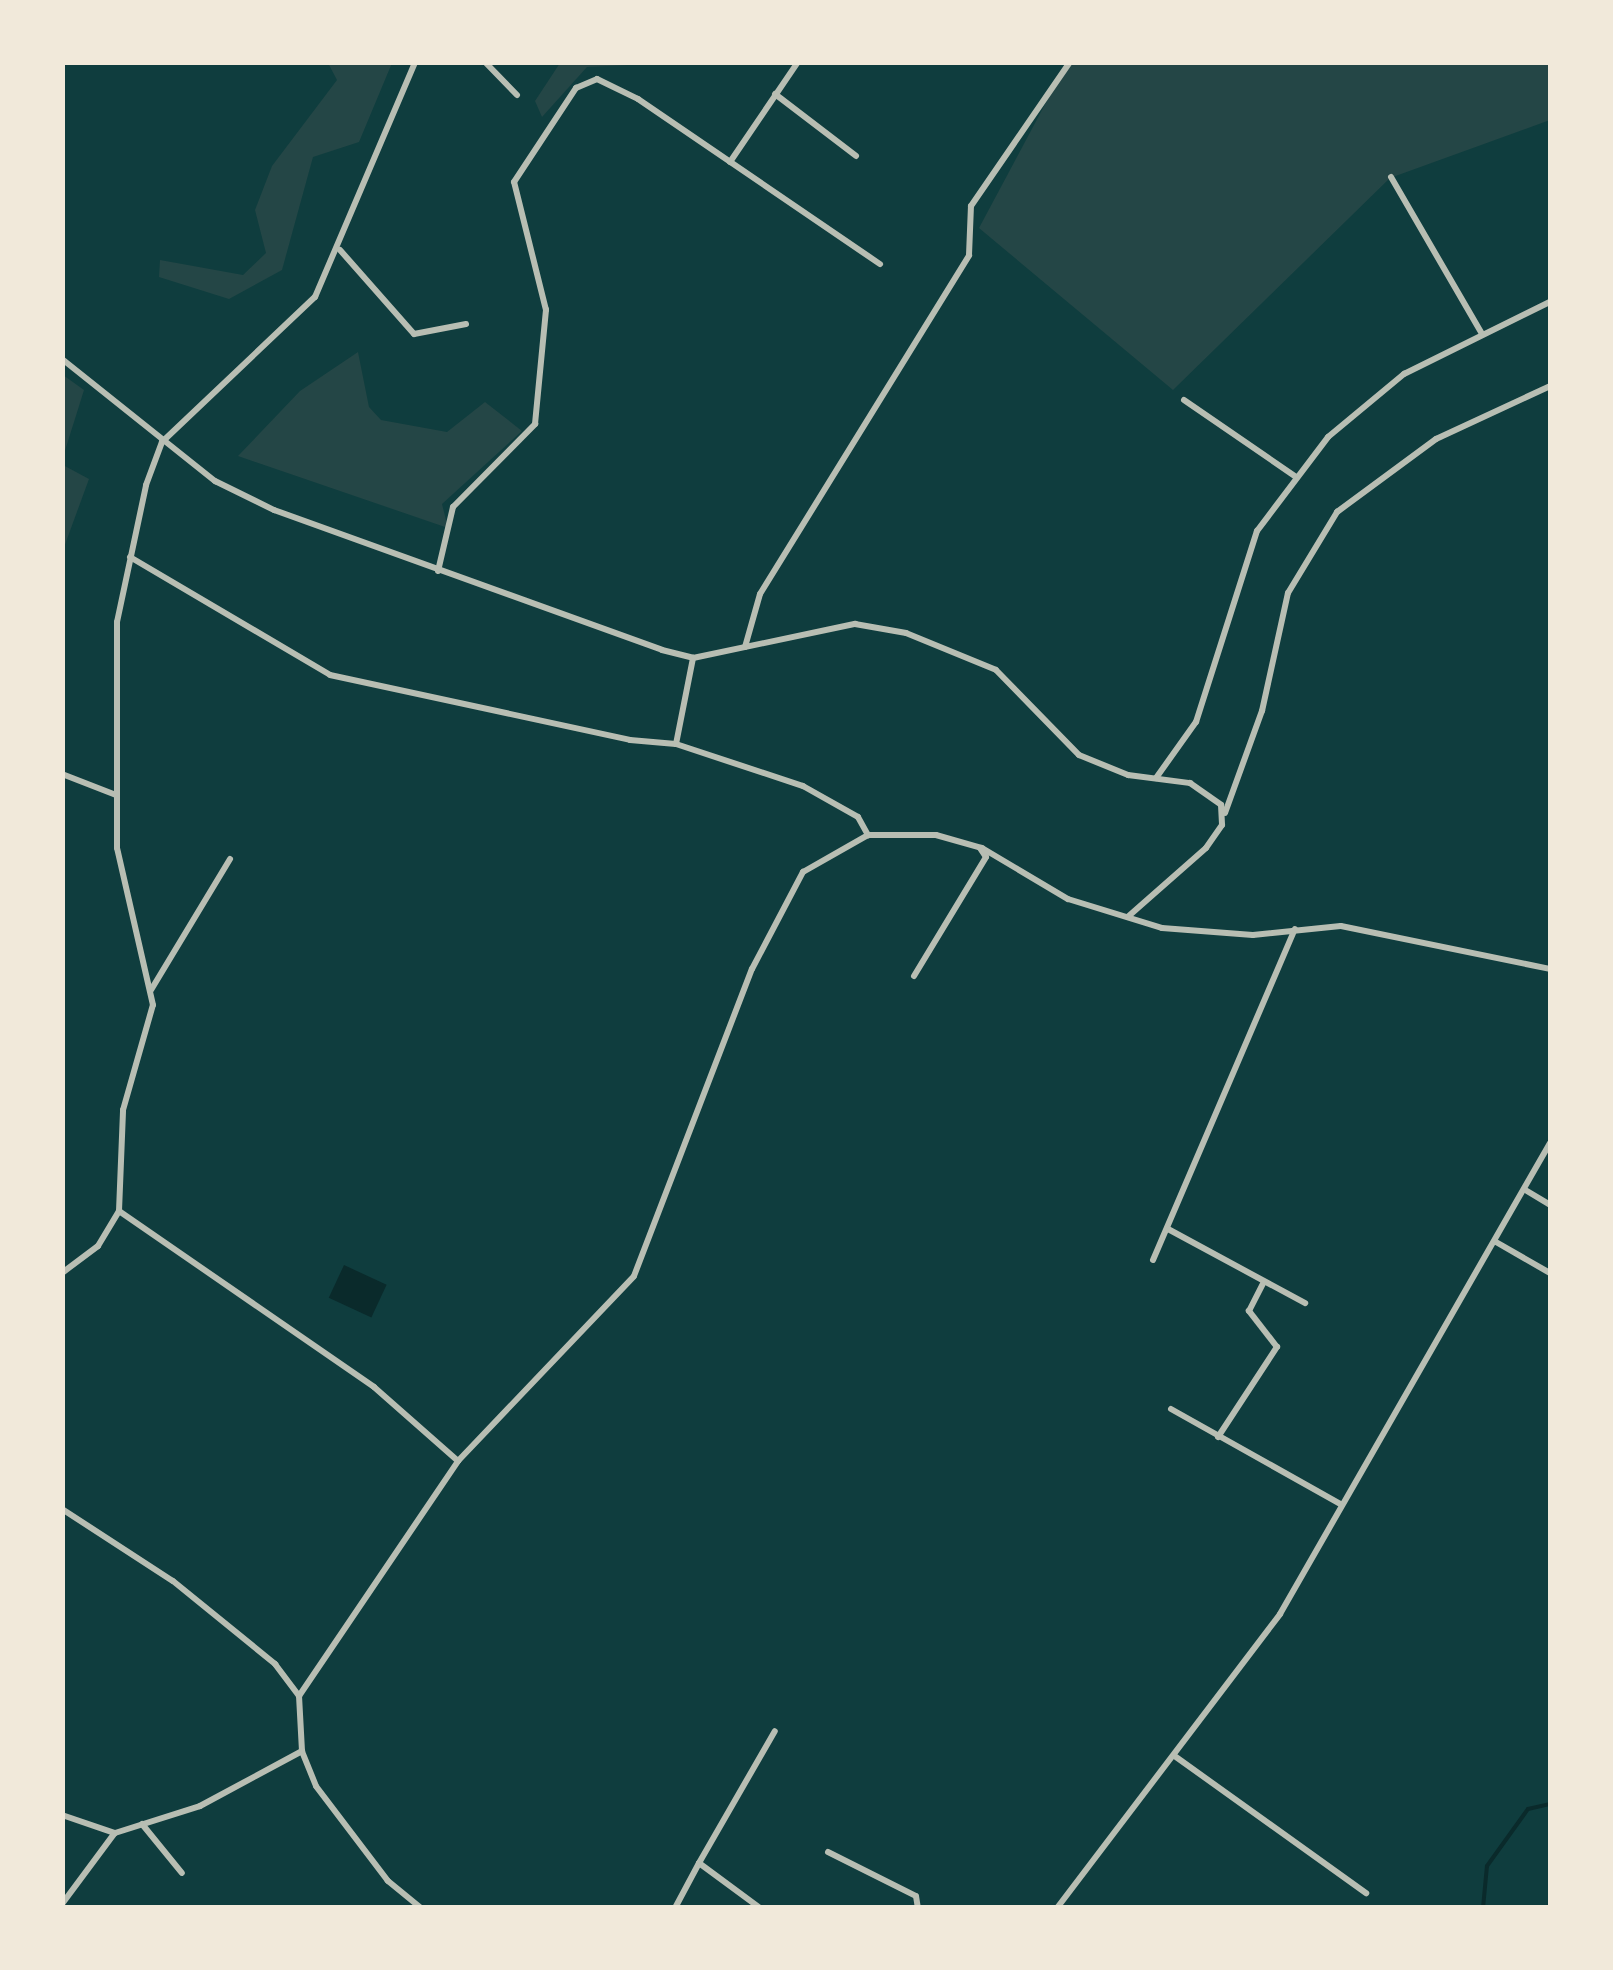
<!DOCTYPE html>
<style>
body{margin:0}
#map{position:relative;width:1613px;height:1970px;overflow:hidden;background:#0f3d3e;font-family:"Golos Text",sans-serif}
div>[style]{position:absolute}
.green>*{inset:0;background:#244646}
.water>*{inset:0;background:#0a2a2b;transform-origin:0 0}
.stream>*{height:4px;margin:-2px;padding:0 2px;transform-origin:2px;border-radius:2px;background:#0a2a2b}
.minor>*{height:6px;margin:-3px;padding:0 3px;transform-origin:3px;border-radius:3px;background:#b8beb3}
span{translate:-50% -50%;white-space:nowrap;text-align:center;line-height:1.15;-webkit-text-stroke:10px #f1e9da;paint-order:stroke}
.frame{position:absolute;inset:0;border:65px solid #f1e9da;pointer-events:none}
</style>
<div id="map">
<div class="green">
<i style="clip-path:polygon(328px 63px,392px 63px,359px 142px,313px 157px,282px 270px,229px 299px,159px 277px,160px 260px,243px 275px,266px 253px,255px 210px,272px 166px,337px 80px)"></i>
<i style="clip-path:polygon(560px 63px,560px 62px,670px 63px,587px 67px,542px 117px,535px 101px)"></i>
<i style="clip-path:polygon(1067px 63px,1550px 63px,1550px 120px,1390px 178px,1173px 390px,979px 228px)"></i>
<i style="clip-path:polygon(358px 352px,369px 407px,381px 420px,447px 432px,485px 402px,522px 431px,442px 504px,448px 528px,238px 456px,300px 391px)"></i>
<i style="clip-path:polygon(63px 375px,84px 390px,63px 457px)"></i>
<i style="clip-path:polygon(63px 465px,89px 479px,63px 550px)"></i>
</div>
<div class="water">
<i style="left:344px;top:1265px;width:47px;height:36px;rotate:25deg"></i>
</div>
<div class="stream">
<i style="left:1483px;top:1908px;width:42px;rotate:-84.6deg"></i>
<i style="left:1487px;top:1866px;width:70px;rotate:-54.3deg"></i>
<i style="left:1528px;top:1809px;width:23px;rotate:-13deg"></i>
</div>
<div class="minor">
<i style="left:485px;top:62px;width:46px;rotate:45.9deg"></i>
<i style="left:775px;top:94px;width:102px;rotate:37.4deg"></i>
<i style="left:730px;top:162px;width:121px;rotate:-55.8deg"></i>
<i style="left:1391px;top:177px;width:181px;rotate:59.9deg"></i>
<i style="left:340px;top:250px;width:112px;rotate:48.6deg"></i>
<i style="left:414px;top:334px;width:53px;rotate:-10.9deg"></i>
<i style="left:62px;top:359px;width:196px;rotate:38.6deg"></i>
<i style="left:215px;top:481px;width:66px;rotate:26.2deg"></i>
<i style="left:274px;top:510px;width:412px;rotate:19.8deg"></i>
<i style="left:662px;top:650px;width:32px;rotate:14deg"></i>
<i style="left:693px;top:658px;width:166px;rotate:-11.9deg"></i>
<i style="left:855px;top:624px;width:52px;rotate:10deg"></i>
<i style="left:906px;top:633px;width:97px;rotate:22.3deg"></i>
<i style="left:996px;top:670px;width:119px;rotate:45.7deg"></i>
<i style="left:1079px;top:755px;width:53px;rotate:22.2deg"></i>
<i style="left:1128px;top:775px;width:63px;rotate:7.4deg"></i>
<i style="left:1190px;top:783px;width:38px;rotate:35deg"></i>
<i style="left:1221px;top:805px;width:20px;rotate:87deg"></i>
<i style="left:1222px;top:825px;width:28px;rotate:125deg"></i>
<i style="left:1206px;top:848px;width:103px;rotate:138.6deg"></i>
<i style="left:1184px;top:400px;width:136px;rotate:34.5deg"></i>
<i style="left:130px;top:557px;width:232px;rotate:30.5deg"></i>
<i style="left:330px;top:675px;width:307px;rotate:12.2deg"></i>
<i style="left:630px;top:740px;width:46px;rotate:5deg"></i>
<i style="left:676px;top:744px;width:88px;rotate:-78.8deg"></i>
<i style="left:438px;top:571px;width:66px;rotate:-76.8deg"></i>
<i style="left:453px;top:507px;width:117px;rotate:-45.3deg"></i>
<i style="left:535px;top:424px;width:115px;rotate:-84.5deg"></i>
<i style="left:546px;top:310px;width:132px;rotate:-104deg"></i>
<i style="left:514px;top:182px;width:113px;rotate:-56.6deg"></i>
<i style="left:576px;top:88px;width:23px;rotate:-23deg"></i>
<i style="left:597px;top:79px;width:46px;rotate:26deg"></i>
<i style="left:638px;top:99px;width:293px;rotate:34.3deg"></i>
<i style="left:745px;top:647px;width:55px;rotate:-74.2deg"></i>
<i style="left:760px;top:594px;width:398px;rotate:-58.3deg"></i>
<i style="left:969px;top:255px;width:49px;rotate:-87.7deg"></i>
<i style="left:971px;top:206px;width:175px;rotate:-55.5deg"></i>
<i style="left:676px;top:744px;width:134px;rotate:18.3deg"></i>
<i style="left:803px;top:786px;width:63px;rotate:29.4deg"></i>
<i style="left:858px;top:817px;width:21px;rotate:61deg"></i>
<i style="left:62px;top:774px;width:58px;rotate:21.3deg"></i>
<i style="left:1156px;top:778px;width:69px;rotate:-54.5deg"></i>
<i style="left:1196px;top:722px;width:201px;rotate:-72.3deg"></i>
<i style="left:1257px;top:531px;width:118px;rotate:-52.9deg"></i>
<i style="left:1328px;top:437px;width:99px;rotate:-39.7deg"></i>
<i style="left:1404px;top:374px;width:163px;rotate:-26.3deg"></i>
<i style="left:1225px;top:813px;width:109px;rotate:-70.1deg"></i>
<i style="left:1262px;top:711px;width:121px;rotate:-77.6deg"></i>
<i style="left:1288px;top:593px;width:95px;rotate:-58.8deg"></i>
<i style="left:1337px;top:512px;width:123px;rotate:-36.4deg"></i>
<i style="left:1436px;top:439px;width:126px;rotate:-24.9deg"></i>
<i style="left:914px;top:976px;width:139px;rotate:-58.8deg"></i>
<i style="left:986px;top:857px;width:11px;rotate:-124deg"></i>
<i style="left:151px;top:990px;width:153px;rotate:-58.9deg"></i>
<i style="left:1527px;top:1191px;width:27px;rotate:31deg"></i>
<i style="left:119px;top:1211px;width:310px;rotate:34.6deg"></i>
<i style="left:374px;top:1387px;width:112px;rotate:41.4deg"></i>
<i style="left:1168px;top:1229px;width:156px;rotate:28.4deg"></i>
<i style="left:1496px;top:1242px;width:62px;rotate:29.9deg"></i>
<i style="left:1153px;top:1260px;width:360px;rotate:-66.8deg"></i>
<i style="left:62px;top:1273px;width:45px;rotate:-36.9deg"></i>
<i style="left:98px;top:1246px;width:41px;rotate:-59deg"></i>
<i style="left:119px;top:1211px;width:101px;rotate:-87.7deg"></i>
<i style="left:123px;top:1110px;width:109px;rotate:-74.1deg"></i>
<i style="left:153px;top:1005px;width:161px;rotate:-102.9deg"></i>
<i style="left:117px;top:848px;width:226px;rotate:-90deg"></i>
<i style="left:117px;top:622px;width:140px;rotate:-78deg"></i>
<i style="left:146px;top:485px;width:46px;rotate:-69.6deg"></i>
<i style="left:162px;top:442px;width:211px;rotate:-43.5deg"></i>
<i style="left:315px;top:297px;width:255px;rotate:-66.9deg"></i>
<i style="left:1171px;top:1409px;width:196px;rotate:29.3deg"></i>
<i style="left:1218px;top:1437px;width:108px;rotate:-56.8deg"></i>
<i style="left:1277px;top:1347px;width:46px;rotate:-127.9deg"></i>
<i style="left:1249px;top:1311px;width:33px;rotate:-63deg"></i>
<i style="left:62px;top:1509px;width:132px;rotate:33deg"></i>
<i style="left:173px;top:1581px;width:132px;rotate:39.1deg"></i>
<i style="left:275px;top:1664px;width:40px;rotate:53deg"></i>
<i style="left:1176px;top:1757px;width:234px;rotate:35.6deg"></i>
<i style="left:62px;top:1815px;width:56px;rotate:18.8deg"></i>
<i style="left:115px;top:1833px;width:89px;rotate:-17.6deg"></i>
<i style="left:200px;top:1806px;width:116px;rotate:-28.3deg"></i>
<i style="left:142px;top:1824px;width:63px;rotate:50.8deg"></i>
<i style="left:828px;top:1852px;width:98px;rotate:26.6deg"></i>
<i style="left:916px;top:1896px;width:12px;rotate:81deg"></i>
<i style="left:699px;top:1863px;width:152px;rotate:-60.1deg"></i>
<i style="left:62px;top:1904px;width:87px;rotate:-53.4deg"></i>
<i style="left:421px;top:1908px;width:43px;rotate:-140.7deg"></i>
<i style="left:388px;top:1881px;width:119px;rotate:-127.2deg"></i>
<i style="left:316px;top:1786px;width:38px;rotate:-112deg"></i>
<i style="left:302px;top:1751px;width:55px;rotate:-93.1deg"></i>
<i style="left:299px;top:1696px;width:284px;rotate:-55.9deg"></i>
<i style="left:458px;top:1461px;width:255px;rotate:-46.4deg"></i>
<i style="left:634px;top:1276px;width:329px;rotate:-69deg"></i>
<i style="left:752px;top:969px;width:110px;rotate:-62.3deg"></i>
<i style="left:803px;top:872px;width:75px;rotate:-29.6deg"></i>
<i style="left:868px;top:835px;width:68px"></i>
<i style="left:936px;top:835px;width:48px;rotate:15.8deg"></i>
<i style="left:982px;top:848px;width:100px;rotate:30.7deg"></i>
<i style="left:1068px;top:899px;width:98px;rotate:17.1deg"></i>
<i style="left:1162px;top:928px;width:91px;rotate:4.4deg"></i>
<i style="left:1253px;top:935px;width:88px;rotate:-5.8deg"></i>
<i style="left:1341px;top:926px;width:213px;rotate:11.6deg"></i>
<i style="left:675px;top:1908px;width:51px;rotate:-61.9deg"></i>
<i style="left:699px;top:1863px;width:76px;rotate:36.4deg"></i>
<i style="left:1057px;top:1908px;width:369px;rotate:-52.8deg"></i>
<i style="left:1280px;top:1614px;width:543px;rotate:-60.18deg"></i>
</div>
<div class="frame"></div>
</div>
